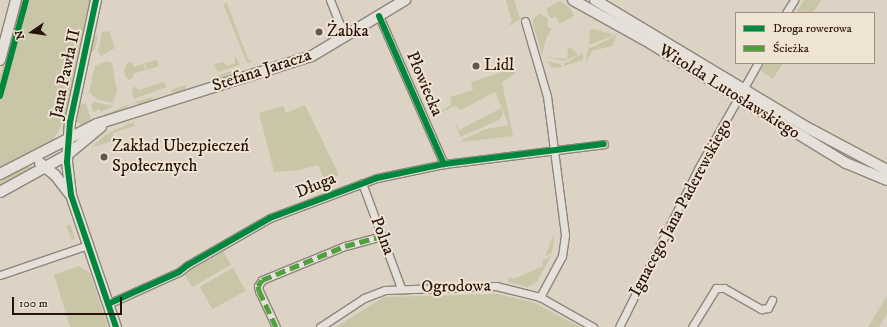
<!DOCTYPE html>
<meta charset="utf-8">
<style>
body{margin:0}
#map{position:relative;width:887px;height:327px;overflow:hidden;background:#ddd3c5;font-family:"IM FELL DW Pica",serif}
div>[style]{position:absolute}
.green>*{inset:0;background:#c9c6a7;transform-origin:0 0}
.roads{filter:drop-shadow(1px 0 #8d857c) drop-shadow(-1px 0 #8d857c) drop-shadow(0 1px #8d857c) drop-shadow(0 -1px #8d857c)}
.street>*{height:7px;margin:-3.5px;padding:0 3.5px;transform-origin:3.5px;border-radius:3.5px;background:#e5e0d9}
.secondary>*{height:10px;margin:-5px;padding:0 5px;transform-origin:5px;border-radius:5px;background:#e5e0d9}
.quiet>*{height:5px;margin-top:-2.5px;transform-origin:0;background:repeating-linear-gradient(90deg,#51a03e 0 10px,transparent 0 15px)}
.cycleway>*{height:6px;margin:-3px;padding:0 3px;transform-origin:3px;border-radius:3px;background:#00873e}
.dots>*{width:11px;height:11px;translate:-50% -50%;box-sizing:border-box;border:2px solid #efe3d3;border-radius:50%}
span{translate:-50% -50%;white-space:nowrap;text-align:center;line-height:1.15;-webkit-text-stroke:4px #efe3d3;paint-order:stroke}
.poi-label{font-size:17px;color:#271308}
.left{translate:0 -50%;text-align:left}
.street-label{font-size:17px;color:#271308}
.legend{position:absolute;left:735px;top:12px;width:140px;height:52px;box-sizing:border-box;background:#efe3d3;border:1px solid #9f9082;margin:0;padding:5px 7px;list-style:none;font-size:12px;color:#271308}
.legend li{display:flex;align-items:center;gap:8px;height:20px}
.legend b{width:20px;border:1px solid #9f9082}
.north{position:absolute;left:12px;top:12px;width:40px;height:40px;-webkit-text-stroke:3px #efe3d3;paint-order:stroke;rotate:257deg;font-size:11px;font-weight:700;line-height:16px;text-align:center;color:#271308}
.north::after{content:'';display:block;margin:auto;width:14px;height:18px;background:#271308;clip-path:polygon(50% 0,100% 100%,50% 72%,0 100%)}
.scale{position:absolute;left:12px;top:297px;width:110px;height:18px;box-sizing:border-box;border:2px solid #271308;border-top:0;padding-left:5px;font-size:12px;line-height:14px;white-space:nowrap;color:#271308;-webkit-text-stroke:3px #efe3d3;paint-order:stroke}
</style>
<div id="map">
<div class="green">
<i style="clip-path:polygon(20px 0,92px 0,70px 101px,60px 128px,52px 142px,0 170px,0 75px)"></i>
<i style="clip-path:polygon(506px 0,514px 0,520px 18px,525px 16px,511px 25px,508px 24px,512px 22px)"></i>
<i style="clip-path:polygon(804px 0,821px 0,813px 13px,796px 13px)"></i>
<i style="clip-path:polygon(560px 1px,570px 8px,574px 16px,559px 24px,556px 17px,550px 18px,546px 9px)"></i>
<i style="clip-path:polygon(227px 3px,248px 59px,253px 61px,247px 63px,223px 4px)"></i>
<i style="clip-path:polygon(540px 13px,548px 19px,547px 26px,552px 29px,546px 38px,542px 56px,533px 24px,533px 19px)"></i>
<i style="clip-path:polygon(594px 29px,611px 34px,615px 35px,589px 45px,590px 30px)"></i>
<i style="clip-path:polygon(109px 31px,115px 48px,101px 56px,98px 52px,102px 32px)"></i>
<i style="clip-path:polygon(98px 35px,95px 50px,88px 54px,91px 39px)"></i>
<i style="clip-path:polygon(617px 35px,612px 46px,592px 51px,585px 64px,588px 49px)"></i>
<i style="clip-path:polygon(568px 48px,573px 49px,578px 55px,564px 61px,545px 57px,567px 59px)"></i>
<i style="clip-path:polygon(583px 53px,583px 60px,565px 66px,563px 64px)"></i>
<i style="clip-path:polygon(235px 56px,240px 65px,218px 72px,214px 64px,224px 62px,226px 66px,235px 63px)"></i>
<i style="clip-path:polygon(157px 60px,159px 66px,147px 70px,145px 63px)"></i>
<i style="clip-path:polygon(107px 61px,112px 63px,117px 91px,113px 103px,98px 100px,89px 92px,95px 66px)"></i>
<i style="clip-path:polygon(547px 61px,560px 64px,563px 67px,552px 68px)"></i>
<i style="clip-path:polygon(132px 62px,134px 67px,144px 64px,146px 70px,133px 74px,134px 77px,129px 80px,125px 76px,124px 69px,127px 63px)"></i>
<i style="clip-path:polygon(765px 63px,783px 63px,773px 79px,761px 71px)"></i>
<i style="clip-path:polygon(514px 68px,515px 74px,502px 82px,513px 136px,463px 142px,462px 140px,486px 129px,509px 125px,495px 92px,461px 110px,454px 106px,431px 117px,451px 105px,450px 97px,473px 90px,471px 82px)"></i>
<i style="clip-path:polygon(231px 71px,233px 77px,212px 83px,211px 78px)"></i>
<i style="clip-path:polygon(164px 82px,167px 87px,134px 99px,132px 90px,135px 86px,138px 90px)"></i>
<i style="clip-path:polygon(185px 85px,187px 91px,174px 94px,170px 90px)"></i>
<i style="clip-path:polygon(151px 97px,155px 100px,140px 105px,135px 102px)"></i>
<i style="clip-path:polygon(94px 102px,114px 106px,101px 112px,99px 109px,93px 112px,91px 104px)"></i>
<i style="clip-path:polygon(78px 103px,86px 104px,92px 123px,84px 126px,77px 122px,75px 115px)"></i>
<i style="clip-path:polygon(129px 104px,127px 109px,96px 120px,97px 118px)"></i>
<i style="clip-path:polygon(305px 105px,339px 175px,325px 181px,318px 165px,300px 170px,274px 172px,259px 113px,283px 106px,286px 113px)"></i>
<i style="clip-path:polygon(501px 108px,503px 114px,499px 120px,460px 137px,454px 121px,459px 130px)"></i>
<i style="clip-path:polygon(133px 122px,134px 126px,113px 133px,113px 141px,93px 147px,92px 155px,92px 147px,106px 134px)"></i>
<i style="clip-path:polygon(724px 136px,725px 138px,707px 170px,705px 168px)"></i>
<i style="clip-path:polygon(32px 166px,32px 169px,0 187px,0 178px,24px 167px)"></i>
<i style="clip-path:polygon(70px 224px,75px 239px,72px 240px,66px 226px)"></i>
<i style="clip-path:polygon(554px 236px,552px 253px,545px 256px,553px 237px)"></i>
<i style="left:223px;top:251px;width:16px;height:45px;rotate:60deg"></i>
<i style="clip-path:polygon(551px 256px,537px 282px,527px 287px,508px 282px,509px 277px,513px 279px,543px 266px,542px 261px)"></i>
<i style="clip-path:polygon(78px 266px,90px 273px,108px 327px,70px 327px,54px 275px)"></i>
<i style="left:233px;top:268px;width:26px;height:38px;rotate:61deg"></i>
<i style="clip-path:polygon(497px 294px,533px 302px,580px 327px,336px 327px,384px 297px)"></i>
<i style="clip-path:polygon(887px 296px,887px 314px,879px 327px,868px 327px)"></i>
</div>
<div class="roads">
<div class="street">
<i style="left:330px;top:0;width:40px;rotate:68deg"></i>
<i style="left:786px;top:13px;width:15px;rotate:-58deg"></i>
<i style="left:379px;top:16px;width:162px;rotate:66.3deg"></i>
<i style="left:525px;top:21px;width:78px;rotate:73.7deg"></i>
<i style="left:547px;top:96px;width:140px;rotate:82.6deg"></i>
<i style="left:565px;top:235px;width:21px;rotate:98deg"></i>
<i style="left:562px;top:256px;width:47px;rotate:118.2deg"></i>
<i style="left:362px;top:183px;width:112px;rotate:69.6deg"></i>
<i style="left:0;top:275px;width:93px;rotate:-18.8deg"></i>
<i style="left:108px;top:304px;width:78px;rotate:-24.3deg"></i>
<i style="left:179px;top:272px;width:11px;rotate:-38deg"></i>
<i style="left:188px;top:265px;width:95px;rotate:-29.8deg"></i>
<i style="left:270px;top:218px;width:114px;rotate:-20.5deg"></i>
<i style="left:377px;top:178px;width:68px;rotate:-11.8deg"></i>
<i style="left:444px;top:164px;width:161px;rotate:-7.1deg"></i>
<i style="left:276px;top:327px;width:40px;rotate:-115deg"></i>
<i style="left:259px;top:291px;width:5px;rotate:-101deg"></i>
<i style="left:258px;top:286px;width:7px;rotate:-56deg"></i>
<i style="left:262px;top:280px;width:90px;rotate:-22.3deg"></i>
<i style="left:345px;top:246px;width:38px;rotate:-15deg"></i>
<i style="left:320px;top:327px;width:53px;rotate:-33.4deg"></i>
<i style="left:364px;top:298px;width:22px;rotate:-21deg"></i>
<i style="left:385px;top:290px;width:111px;rotate:-2.1deg"></i>
<i style="left:496px;top:286px;width:45px;rotate:14deg"></i>
<i style="left:540px;top:297px;width:61px;rotate:29.5deg"></i>
<i style="left:619px;top:327px;width:177px;rotate:-63.4deg"></i>
<i style="left:698px;top:169px;width:122px;rotate:-60.5deg"></i>
<i style="left:692px;top:327px;width:46px;rotate:-58.4deg"></i>
<i style="left:716px;top:288px;width:8px"></i>
<i style="left:724px;top:288px;width:43px;rotate:29.6deg"></i>
<i style="left:761px;top:309px;width:7px;rotate:-8deg"></i>
<i style="left:768px;top:308px;width:9px;rotate:-63deg"></i>
</div>
<div class="secondary">
<i style="left:96px;top:0;width:125px;rotate:102deg"></i>
<i style="left:70px;top:122px;width:40px;rotate:94.3deg"></i>
<i style="left:67px;top:162px;width:33px;rotate:83deg"></i>
<i style="left:71px;top:195px;width:139px;rotate:71.2deg"></i>
<i style="left:573px;top:0;width:82px;rotate:29.1deg"></i>
<i style="left:645px;top:40px;width:236px;rotate:31.5deg"></i>
<i style="left:846px;top:163px;width:44px;rotate:22.5deg"></i>
<i style="left:595px;top:0;width:251px;rotate:31deg"></i>
<i style="left:810px;top:129px;width:87px;rotate:28deg"></i>
<i style="left:0;top:60px;width:62px;rotate:-75.1deg"></i>
<i style="left:40px;top:163px;width:19px;rotate:39deg"></i>
<i style="left:55px;top:175px;width:23px;rotate:52deg"></i>
<i style="left:0;top:174px;width:109px;rotate:-27.3deg"></i>
<i style="left:97px;top:124px;width:225px;rotate:-17.6deg"></i>
<i style="left:312px;top:56px;width:109px;rotate:-31.1deg"></i>
<i style="left:0;top:192px;width:77px;rotate:-28.9deg"></i>
<i style="left:67px;top:155px;width:44px;rotate:-39.5deg"></i>
</div>
</div>
<div class="quiet">
<i style="left:276px;top:327px;width:40px;rotate:-115deg"></i>
<i style="left:259px;top:291px;width:5px;rotate:-101deg"></i>
<i style="left:258px;top:286px;width:7px;rotate:-56deg"></i>
<i style="left:262px;top:280px;width:90px;rotate:-22.3deg"></i>
<i style="left:345px;top:246px;width:38px;rotate:-15deg"></i>
</div>
<div class="cycleway">
<i style="left:96px;top:0;width:125px;rotate:102deg"></i>
<i style="left:70px;top:122px;width:40px;rotate:94.3deg"></i>
<i style="left:67px;top:162px;width:33px;rotate:83deg"></i>
<i style="left:71px;top:195px;width:139px;rotate:71.2deg"></i>
<i style="left:379px;top:16px;width:162px;rotate:66.3deg"></i>
<i style="left:0;top:96px;width:99px;rotate:-74.8deg"></i>
<i style="left:108px;top:304px;width:78px;rotate:-24.3deg"></i>
<i style="left:179px;top:272px;width:11px;rotate:-38deg"></i>
<i style="left:188px;top:265px;width:95px;rotate:-29.8deg"></i>
<i style="left:270px;top:218px;width:114px;rotate:-20.5deg"></i>
<i style="left:377px;top:178px;width:68px;rotate:-11.8deg"></i>
<i style="left:444px;top:164px;width:161px;rotate:-7.1deg"></i>
</div>
<div class="dots">
<i style="left:319px;top:32px;background:#67564a"></i>
<i style="left:476px;top:66px;background:#67564a"></i>
<i style="left:104px;top:157px;background:#67564a"></i>
</div>
<div class="poi-label">
<span class="left" style="left:327px;top:32px">Żabka</span>
<span class="left" style="left:484px;top:66px">Lidl</span>
<span class="left" style="left:112px;top:157px">Zakład Ubezpieczeń<br>Społecznych</span>
</div>
<div class="street-label">
<span style="left:262px;top:71px;rotate:-18deg">Stefana Jaracza</span>
<span style="left:66px;top:74px;rotate:-78deg">Jana Pawła II</span>
<span style="left:424px;top:84px;rotate:67deg">Płowiecka</span>
<span style="left:729px;top:92px;rotate:32deg">Witolda Lutosławskiego</span>
<span style="left:316px;top:186px;rotate:-22deg">Długa</span>
<span style="left:681px;top:208px;rotate:-62deg">Ignacego Jana Paderewskiego</span>
<span style="left:382px;top:236px;rotate:69deg">Polna</span>
<span style="left:456px;top:287px;rotate:-1deg">Ogrodowa</span>
</div>
<ul class="legend">
<li><b style="height:5px;background:#00873e"></b>Droga rowerowa</li>
<li><b style="height:5px;background:#51a03e"></b>Ścieżka</li>
</ul>
<div class="north">N</div>
<div class="scale">100 m</div>
</div>
